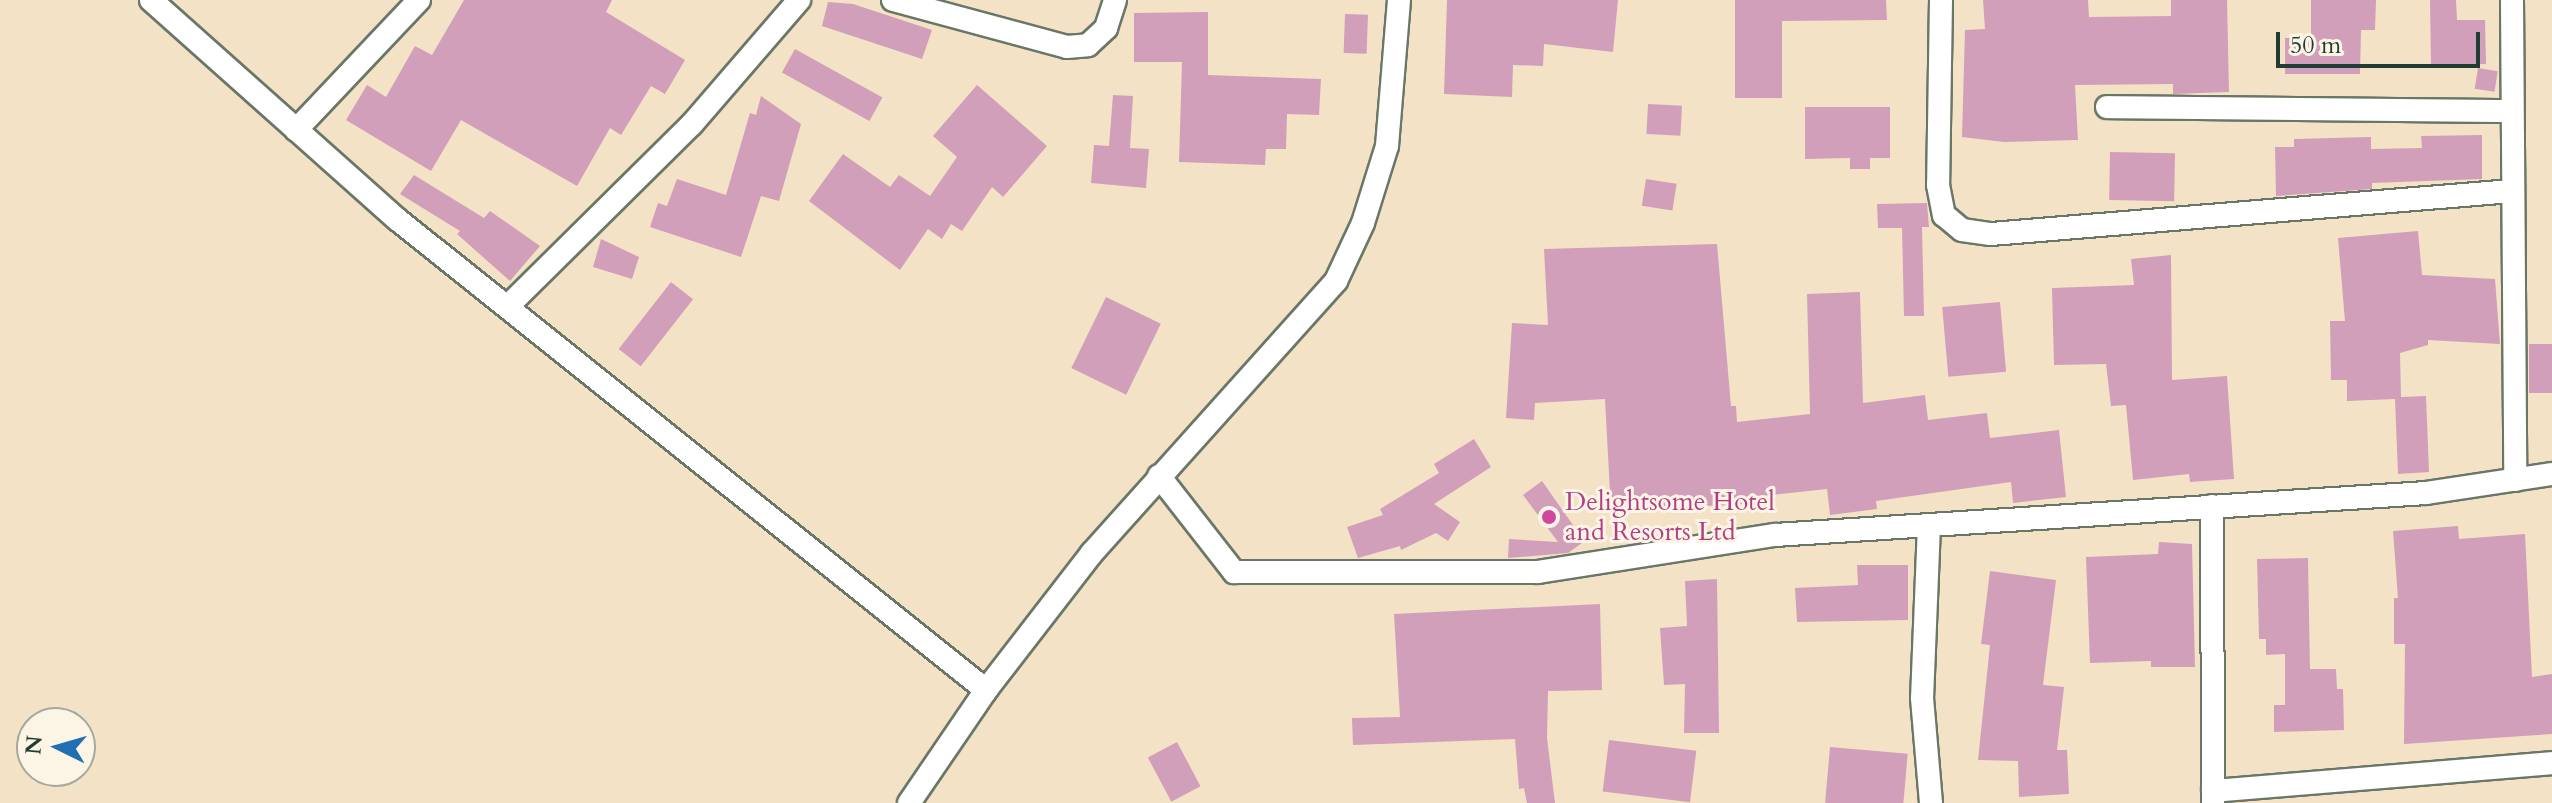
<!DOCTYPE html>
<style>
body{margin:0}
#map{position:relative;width:2552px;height:803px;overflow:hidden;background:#f4e2c7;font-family:Cardo,serif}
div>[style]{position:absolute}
.building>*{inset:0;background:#d19fb9;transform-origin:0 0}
.roads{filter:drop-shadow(2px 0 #6a7767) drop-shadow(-2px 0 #6a7767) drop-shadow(0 2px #6a7767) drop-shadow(0 -2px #6a7767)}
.street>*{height:22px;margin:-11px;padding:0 11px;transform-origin:11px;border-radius:11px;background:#fff}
.dots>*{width:22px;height:22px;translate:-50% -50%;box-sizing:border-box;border:4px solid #fcf5e5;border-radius:50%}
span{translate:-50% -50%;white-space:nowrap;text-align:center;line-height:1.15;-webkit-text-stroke:6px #fcf5e5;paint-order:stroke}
.hotel-label{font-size:26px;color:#b23c85}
.left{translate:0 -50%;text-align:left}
.north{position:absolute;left:16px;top:707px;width:80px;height:80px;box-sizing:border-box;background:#fcf5e5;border:2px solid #a4ab9e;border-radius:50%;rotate:275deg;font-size:22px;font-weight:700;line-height:32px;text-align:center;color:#1f3d34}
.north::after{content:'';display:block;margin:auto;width:28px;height:36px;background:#1f6fb2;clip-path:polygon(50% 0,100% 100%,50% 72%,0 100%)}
.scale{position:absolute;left:2276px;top:32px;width:204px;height:36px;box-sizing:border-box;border:4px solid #1f3d34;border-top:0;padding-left:10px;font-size:24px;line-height:28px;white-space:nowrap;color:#1f3d34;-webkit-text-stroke:6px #fcf5e5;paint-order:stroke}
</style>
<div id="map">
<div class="building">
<i style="clip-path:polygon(464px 0,612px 0,606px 12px,685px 60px,665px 94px,651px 86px,621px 135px,610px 128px,577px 186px,461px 120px,431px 171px,346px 120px,367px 85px,386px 97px,415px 46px,432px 55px)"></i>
<i style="clip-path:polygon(1447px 0,1618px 0,1613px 52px,1544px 44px,1543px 66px,1513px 65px,1512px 97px,1444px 94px)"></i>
<i style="clip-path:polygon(1735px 0,1886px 0,1887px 20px,1782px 21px,1782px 98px,1735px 98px)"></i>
<i style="clip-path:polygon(1983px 0,2088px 0,2089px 17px,2171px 16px,2171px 0,2227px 0,2229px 92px,2173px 94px,2173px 84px,2075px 85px,2078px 140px,2004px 142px,1962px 137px,1965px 30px,1985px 29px)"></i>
<i style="clip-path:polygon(2311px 0,2376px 0,2375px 30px,2361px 30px,2360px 74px,2285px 74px,2285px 38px,2311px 38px)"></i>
<i style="clip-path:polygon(2430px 0,2456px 0,2457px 20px,2485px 20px,2486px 64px,2431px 65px)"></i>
<i style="clip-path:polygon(828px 2px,853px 4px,932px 30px,922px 59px,822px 26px)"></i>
<i style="clip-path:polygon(1208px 12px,1208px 75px,1321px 79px,1319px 115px,1287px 114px,1286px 149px,1266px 149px,1265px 165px,1179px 162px,1182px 62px,1134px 62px,1134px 13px)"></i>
<i style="left:1345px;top:14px;width:23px;height:39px;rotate:2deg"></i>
<i style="left:795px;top:49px;width:100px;height:27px;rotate:29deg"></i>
<i style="left:2478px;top:68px;width:20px;height:21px;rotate:9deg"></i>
<i style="clip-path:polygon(977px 85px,1047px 146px,1003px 197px,992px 187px,962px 231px,951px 224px,942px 239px,928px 229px,900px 270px,809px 201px,843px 154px,890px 187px,899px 175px,930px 196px,957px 157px,933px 136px)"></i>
<i style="clip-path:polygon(1113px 95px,1133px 96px,1130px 148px,1149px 149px,1146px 188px,1091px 183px,1094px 145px,1109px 146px)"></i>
<i style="clip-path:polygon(761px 96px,801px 124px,779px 201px,761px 196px,741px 257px,650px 227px,658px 203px,667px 206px,677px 179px,726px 195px,750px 113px,756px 115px)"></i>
<i style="left:1648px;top:104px;width:34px;height:30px;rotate:3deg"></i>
<i style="clip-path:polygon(1805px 107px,1890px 107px,1890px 158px,1870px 158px,1870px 169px,1850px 169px,1850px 158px,1805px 159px)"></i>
<i style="clip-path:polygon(2482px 135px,2482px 179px,2372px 183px,2372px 189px,2276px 196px,2275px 147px,2294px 147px,2294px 139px,2371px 137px,2371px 149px,2422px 148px,2421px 136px)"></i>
<i style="left:2110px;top:152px;width:65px;height:48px;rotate:1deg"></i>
<i style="clip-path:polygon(414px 175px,484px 218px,490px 211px,540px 246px,510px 281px,457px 234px,460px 231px,400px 194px)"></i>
<i style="left:1646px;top:179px;width:31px;height:27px;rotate:9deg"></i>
<i style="clip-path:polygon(1927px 203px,1929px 227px,1922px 227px,1924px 316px,1904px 316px,1902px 228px,1878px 228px,1877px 204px)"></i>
<i style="clip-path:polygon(2418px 231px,2422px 275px,2495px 279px,2500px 344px,2428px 340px,2428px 345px,2400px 353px,2401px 397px,2426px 396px,2429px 472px,2398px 474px,2395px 399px,2347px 401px,2347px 380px,2331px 380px,2330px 321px,2345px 321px,2338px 238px)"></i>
<i style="clip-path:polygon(601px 239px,639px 257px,632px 279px,593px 267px)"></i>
<i style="clip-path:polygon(1717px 244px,1731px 406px,1736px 406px,1737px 422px,1810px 414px,1807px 294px,1860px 292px,1863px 403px,1925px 395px,1928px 420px,1987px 413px,1990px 438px,2059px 430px,2066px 497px,2013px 503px,2011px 482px,1876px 501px,1877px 509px,1830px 515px,1827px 489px,1744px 498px,1745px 504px,1611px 511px,1605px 399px,1535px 403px,1534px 420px,1506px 418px,1512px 323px,1548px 325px,1544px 249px)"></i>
<i style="clip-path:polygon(2171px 255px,2172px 380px,2227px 376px,2234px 479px,2190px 482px,2189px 474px,2133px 480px,2126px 405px,2111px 406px,2106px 364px,2054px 365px,2052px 288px,2134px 285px,2131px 259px)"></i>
<i style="left:671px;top:282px;width:28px;height:85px;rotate:38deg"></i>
<i style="left:1106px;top:297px;width:61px;height:79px;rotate:26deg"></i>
<i style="left:2000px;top:302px;width:70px;height:58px;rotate:85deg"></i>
<i style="left:2552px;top:344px;width:49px;height:23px;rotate:90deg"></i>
<i style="clip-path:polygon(1474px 439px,1491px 467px,1434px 504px,1460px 522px,1448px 541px,1436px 533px,1401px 550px,1400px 546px,1358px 558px,1347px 527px,1383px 515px,1380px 509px,1439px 473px,1434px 464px)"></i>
<i style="clip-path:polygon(1542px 481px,1580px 535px,1570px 542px,1582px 543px,1568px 553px,1508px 558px,1509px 539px,1558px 542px,1523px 495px)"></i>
<i style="clip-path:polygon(2458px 526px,2459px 539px,2525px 534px,2532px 677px,2552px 674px,2552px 734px,2404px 744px,2405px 644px,2394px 644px,2394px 598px,2398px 598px,2393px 531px)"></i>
<i style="clip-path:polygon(2159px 542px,2192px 544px,2195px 667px,2151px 667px,2151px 661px,2090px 663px,2086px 557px,2158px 554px)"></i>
<i style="clip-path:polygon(2308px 558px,2310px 669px,2336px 669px,2337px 689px,2343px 689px,2344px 730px,2274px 732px,2274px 705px,2285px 705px,2285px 654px,2266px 655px,2266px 639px,2259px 639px,2257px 559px)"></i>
<i style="clip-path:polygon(1857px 565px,1908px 565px,1908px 620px,1797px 622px,1795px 588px,1858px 585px)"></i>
<i style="clip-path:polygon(1990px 571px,2056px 580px,2043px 685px,2064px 687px,2057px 750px,2067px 750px,2069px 794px,2019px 797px,2018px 761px,1978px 760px,1990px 645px,1981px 644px)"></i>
<i style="clip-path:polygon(1717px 579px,1719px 733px,1684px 733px,1685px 684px,1664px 685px,1660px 628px,1687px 626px,1685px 581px)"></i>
<i style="clip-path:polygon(1600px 604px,1602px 690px,1548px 691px,1547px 738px,1555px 803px,1527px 803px,1524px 788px,1519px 789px,1515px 739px,1353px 745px,1352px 718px,1400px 717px,1394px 614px)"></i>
<i style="left:1609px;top:740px;width:88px;height:52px;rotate:7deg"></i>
<i style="left:1177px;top:742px;width:50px;height:33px;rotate:62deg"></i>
<i style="left:1830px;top:747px;width:78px;height:56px;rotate:5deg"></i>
</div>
<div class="roads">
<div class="street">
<i style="left:151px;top:0;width:331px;rotate:41.7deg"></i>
<i style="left:398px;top:220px;width:753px;rotate:38.64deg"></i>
<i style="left:893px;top:0;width:180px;rotate:15.1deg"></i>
<i style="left:1067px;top:47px;width:21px;rotate:-5deg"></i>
<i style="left:1088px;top:45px;width:25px;rotate:-43deg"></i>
<i style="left:1106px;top:28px;width:29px;rotate:-72deg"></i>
<i style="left:1941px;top:0;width:185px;rotate:90.9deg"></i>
<i style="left:1938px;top:185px;width:31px;rotate:79deg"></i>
<i style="left:1944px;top:215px;width:23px;rotate:40deg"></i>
<i style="left:1962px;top:230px;width:29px;rotate:8deg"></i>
<i style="left:1991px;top:234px;width:523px;rotate:-4.72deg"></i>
<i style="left:2512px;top:0;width:480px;rotate:89.6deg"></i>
<i style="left:2107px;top:107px;width:405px;rotate:0.6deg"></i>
<i style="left:296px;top:130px;width:179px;rotate:-46.6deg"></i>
<i style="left:509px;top:305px;width:257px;rotate:-44.7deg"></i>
<i style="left:692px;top:124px;width:164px;rotate:-49.2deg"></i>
<i style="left:1159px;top:476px;width:122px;rotate:52deg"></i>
<i style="left:1234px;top:572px;width:304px"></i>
<i style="left:1538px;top:572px;width:240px;rotate:-8.9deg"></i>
<i style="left:1775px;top:535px;width:652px;rotate:-3.69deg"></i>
<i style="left:2426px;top:493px;width:127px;rotate:-8.6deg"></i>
<i style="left:2212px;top:506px;width:297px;rotate:89.8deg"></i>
<i style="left:1929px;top:525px;width:173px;rotate:92.3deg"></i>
<i style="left:1922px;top:698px;width:105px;rotate:85.1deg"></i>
<i style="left:2213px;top:791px;width:340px;rotate:-4.7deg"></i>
<i style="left:909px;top:803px;width:137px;rotate:-55.7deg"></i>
<i style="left:986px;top:690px;width:173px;rotate:-52.3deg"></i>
<i style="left:1092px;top:553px;width:365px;rotate:-48.1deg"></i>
<i style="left:1336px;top:281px;width:64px;rotate:-65deg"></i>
<i style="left:1363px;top:223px;width:81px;rotate:-72.7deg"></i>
<i style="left:1387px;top:146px;width:146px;rotate:-85.3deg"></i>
</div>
</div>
<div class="dots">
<i style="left:1549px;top:517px;background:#d1479c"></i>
</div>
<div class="hotel-label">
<span class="left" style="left:1565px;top:517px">Delightsome Hotel<br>and Resorts Ltd</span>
</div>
<div class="north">N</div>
<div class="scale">50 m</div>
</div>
